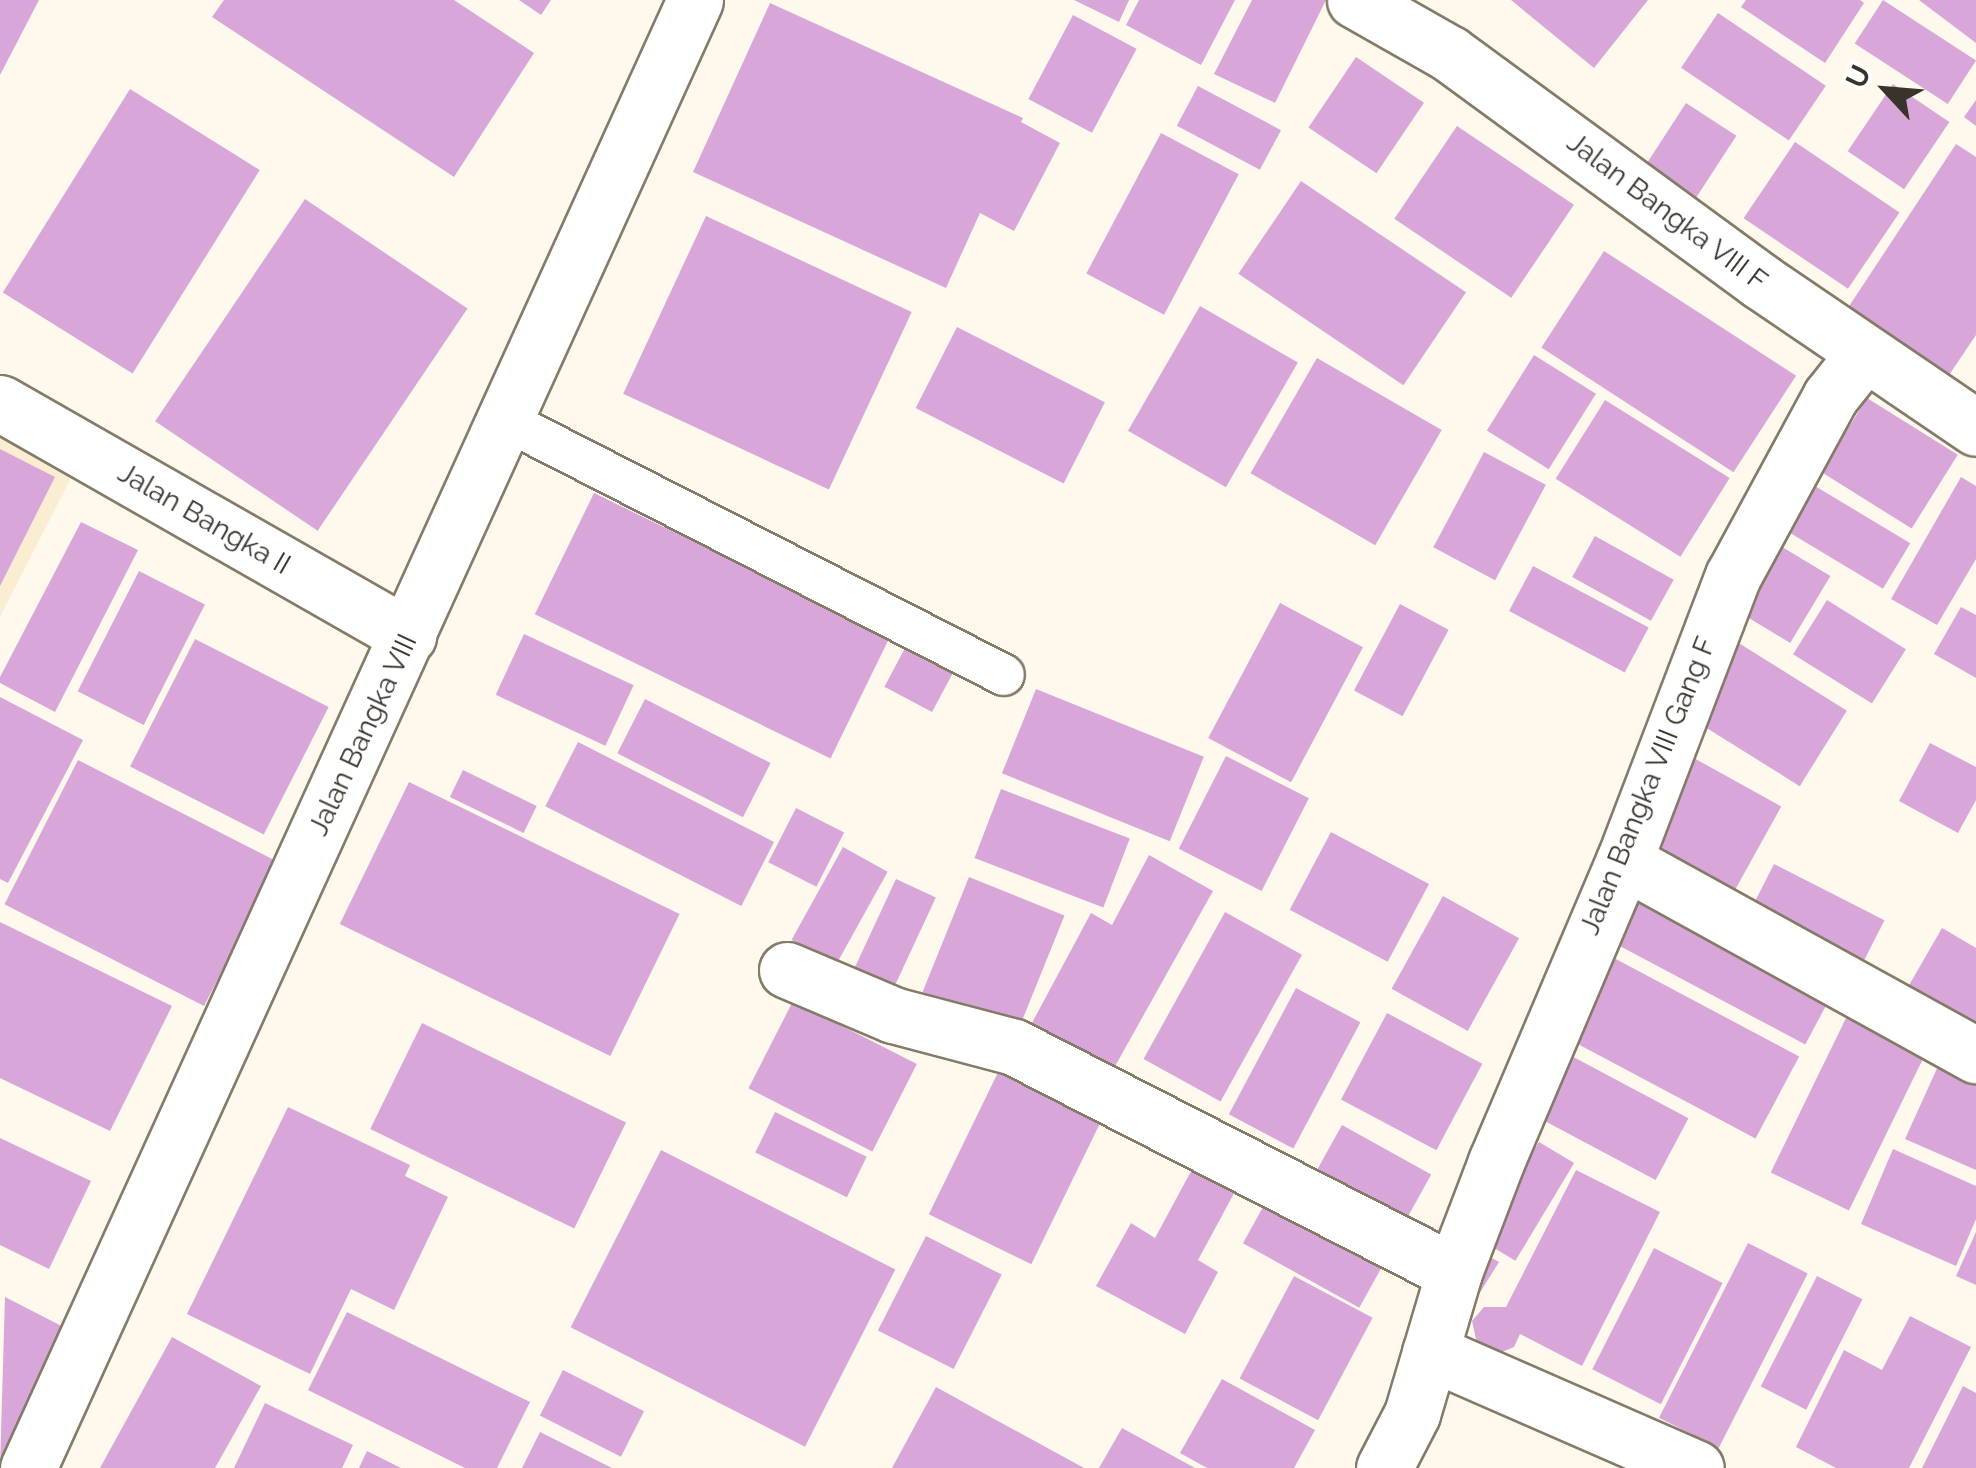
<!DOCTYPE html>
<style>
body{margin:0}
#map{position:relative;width:1976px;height:1468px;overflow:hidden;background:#fff8ec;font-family:Raleway,sans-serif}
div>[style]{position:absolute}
.built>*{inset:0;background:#fbedd1}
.building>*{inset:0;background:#d9a6d9;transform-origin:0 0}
.roads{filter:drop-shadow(2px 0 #847b68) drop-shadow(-2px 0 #847b68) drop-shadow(0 2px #847b68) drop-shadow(0 -2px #847b68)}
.lane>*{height:40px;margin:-20px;padding:0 20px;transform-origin:20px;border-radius:20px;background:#fff}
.street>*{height:55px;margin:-27.5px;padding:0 27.5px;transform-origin:27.5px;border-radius:27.5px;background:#fff}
.secondary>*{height:55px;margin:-27.5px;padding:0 27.5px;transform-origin:27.5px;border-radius:27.5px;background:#fff}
span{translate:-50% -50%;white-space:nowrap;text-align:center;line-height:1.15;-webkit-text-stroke:8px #fff;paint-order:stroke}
.street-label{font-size:28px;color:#38332b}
.north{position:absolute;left:1836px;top:40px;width:100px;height:100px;-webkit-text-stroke:8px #fff;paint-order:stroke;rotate:296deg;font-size:28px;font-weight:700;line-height:40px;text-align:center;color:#38332b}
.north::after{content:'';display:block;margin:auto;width:35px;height:45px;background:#38332b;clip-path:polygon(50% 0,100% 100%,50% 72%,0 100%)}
</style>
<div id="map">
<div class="built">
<i style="clip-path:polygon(0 435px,74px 472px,0 617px)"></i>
</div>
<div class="building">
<i style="clip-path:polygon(0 0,39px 0,0 75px)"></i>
<i style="clip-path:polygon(224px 0,454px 0,534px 53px,454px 177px,212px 17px)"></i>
<i style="clip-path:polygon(519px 0,551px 0,541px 15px)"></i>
<i style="clip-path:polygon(1074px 0,1129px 0,1119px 22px)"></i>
<i style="clip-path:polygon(1139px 0,1235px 0,1201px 65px,1126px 25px)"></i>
<i style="clip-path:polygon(1252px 0,1326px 0,1275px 103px,1214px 74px)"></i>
<i style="clip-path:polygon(1511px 0,1648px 0,1594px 68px)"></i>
<i style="clip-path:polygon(1746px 0,1860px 0,1864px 3px,1825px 63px,1741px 7px)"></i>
<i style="left:1883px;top:0;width:111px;height:52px;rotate:33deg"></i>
<i style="clip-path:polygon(1919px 0,1976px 0,1976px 43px)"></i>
<i style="clip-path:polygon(770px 3px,1023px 118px,1021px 122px,1060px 143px,1014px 231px,980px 213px,946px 288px,693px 172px)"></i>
<i style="left:1718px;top:13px;width:130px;height:66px;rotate:34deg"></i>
<i style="left:1073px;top:15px;width:72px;height:95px;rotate:28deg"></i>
<i style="left:1356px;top:57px;width:82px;height:85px;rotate:34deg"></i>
<i style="left:1893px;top:84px;width:68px;height:81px;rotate:34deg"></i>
<i style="left:1198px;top:86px;width:94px;height:45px;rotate:28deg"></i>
<i style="left:130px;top:89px;width:153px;height:240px;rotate:32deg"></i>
<i style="clip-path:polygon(1976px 100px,1976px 126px,1964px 117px)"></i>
<i style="left:1686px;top:103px;width:60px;height:84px;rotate:33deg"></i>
<i style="left:1457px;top:126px;width:141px;height:112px;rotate:34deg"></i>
<i style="left:1161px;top:133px;width:88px;height:159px;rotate:28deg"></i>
<i style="left:1795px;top:142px;width:126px;height:92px;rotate:34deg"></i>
<i style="clip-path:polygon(1956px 144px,1976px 157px,1976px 335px,1941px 387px,1840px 320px)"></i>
<i style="left:1301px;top:181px;width:199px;height:112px;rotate:34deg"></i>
<i style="left:305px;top:199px;width:196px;height:268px;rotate:34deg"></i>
<i style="left:706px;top:216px;width:227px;height:196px;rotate:25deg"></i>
<i style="left:1604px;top:251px;width:229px;height:115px;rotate:33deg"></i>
<i style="left:1200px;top:306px;width:113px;height:144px;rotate:30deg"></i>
<i style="left:957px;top:327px;width:166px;height:91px;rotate:27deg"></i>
<i style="left:1534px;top:355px;width:73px;height:89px;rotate:32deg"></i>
<i style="left:1317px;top:358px;width:144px;height:133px;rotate:30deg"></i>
<i style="left:1867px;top:398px;width:107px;height:87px;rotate:32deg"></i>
<i style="left:1605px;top:400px;width:147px;height:93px;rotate:32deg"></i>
<i style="clip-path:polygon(0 449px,55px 477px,0 586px)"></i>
<i style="left:1484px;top:452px;width:70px;height:108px;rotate:28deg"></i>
<i style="clip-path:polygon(1961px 477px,1976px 486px,1976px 559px,1937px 625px,1891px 599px)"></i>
<i style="left:1810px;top:483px;width:117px;height:53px;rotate:31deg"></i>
<i style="left:594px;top:493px;width:329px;height:135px;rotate:26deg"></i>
<i style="clip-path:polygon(81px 522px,138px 550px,55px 712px,0 683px,0 677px)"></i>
<i style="left:1595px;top:536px;width:90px;height:47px;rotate:29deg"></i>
<i style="left:1767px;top:538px;width:74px;height:78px;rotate:31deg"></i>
<i style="left:1533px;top:566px;width:131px;height:51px;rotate:28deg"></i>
<i style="left:139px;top:571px;width:74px;height:135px;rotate:27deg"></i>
<i style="left:1827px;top:600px;width:93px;height:64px;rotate:32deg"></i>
<i style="left:1280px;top:603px;width:94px;height:153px;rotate:28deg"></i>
<i style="left:1400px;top:604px;width:55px;height:98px;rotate:28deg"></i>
<i style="clip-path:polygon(1961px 607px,1976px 615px,1976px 678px,1934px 654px)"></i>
<i style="left:914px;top:631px;width:54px;height:63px;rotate:28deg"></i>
<i style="left:524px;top:634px;width:121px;height:67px;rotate:25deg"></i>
<i style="left:1729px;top:637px;width:139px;height:89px;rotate:32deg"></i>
<i style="left:195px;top:639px;width:150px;height:143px;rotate:27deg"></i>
<i style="left:1036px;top:689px;width:181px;height:91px;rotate:22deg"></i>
<i style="clip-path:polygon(0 697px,83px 740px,8px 883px,0 879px)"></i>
<i style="left:645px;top:699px;width:141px;height:61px;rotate:27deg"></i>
<i style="left:578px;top:742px;width:220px;height:72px;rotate:27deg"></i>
<i style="clip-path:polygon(1930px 743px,1976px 767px,1976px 800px,1958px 833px,1899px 801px)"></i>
<i style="left:1226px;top:756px;width:93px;height:104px;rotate:27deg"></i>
<i style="left:1692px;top:757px;width:102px;height:120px;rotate:29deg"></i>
<i style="left:78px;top:760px;width:224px;height:162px;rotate:27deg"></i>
<i style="left:463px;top:770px;width:82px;height:30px;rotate:26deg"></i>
<i style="left:409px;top:782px;width:301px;height:158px;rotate:26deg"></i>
<i style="left:1001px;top:789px;width:138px;height:74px;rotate:21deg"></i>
<i style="left:796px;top:808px;width:54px;height:61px;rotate:27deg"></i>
<i style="left:1331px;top:832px;width:111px;height:88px;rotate:28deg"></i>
<i style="left:843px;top:847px;width:51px;height:106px;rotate:29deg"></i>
<i style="clip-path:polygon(1149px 855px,1213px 891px,1109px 1077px,1026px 1034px,1091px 913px,1112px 925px)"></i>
<i style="left:1774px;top:864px;width:124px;height:63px;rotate:27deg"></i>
<i style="left:969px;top:877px;width:103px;height:124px;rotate:22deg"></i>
<i style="left:1639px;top:878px;width:225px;height:69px;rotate:28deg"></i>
<i style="left:896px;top:879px;width:44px;height:113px;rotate:25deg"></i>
<i style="left:1443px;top:896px;width:87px;height:106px;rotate:29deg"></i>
<i style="left:1225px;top:912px;width:88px;height:168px;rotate:29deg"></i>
<i style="clip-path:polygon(0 922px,172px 1006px,110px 1131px,0 1078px)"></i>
<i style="clip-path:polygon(1942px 928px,1976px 948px,1976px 1035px,1904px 994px)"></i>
<i style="left:1597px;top:949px;width:229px;height:93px;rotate:28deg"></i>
<i style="left:1296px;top:988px;width:73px;height:143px;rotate:28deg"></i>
<i style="left:793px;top:1001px;width:139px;height:98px;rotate:27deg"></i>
<i style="left:1387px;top:1013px;width:108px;height:98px;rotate:28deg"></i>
<i style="left:1847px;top:1016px;width:87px;height:174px;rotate:26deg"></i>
<i style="left:422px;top:1023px;width:227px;height:118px;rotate:26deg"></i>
<i style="left:1564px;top:1052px;width:141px;height:70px;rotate:28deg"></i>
<i style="left:1006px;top:1056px;width:114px;height:176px;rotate:26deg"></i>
<i style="clip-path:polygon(1939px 1064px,1976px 1080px,1976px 1170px,1905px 1139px)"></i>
<i style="clip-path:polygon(288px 1107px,410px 1165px,405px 1176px,448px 1197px,394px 1310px,351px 1289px,310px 1374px,187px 1314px)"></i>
<i style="left:775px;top:1112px;width:102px;height:45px;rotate:26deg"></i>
<i style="left:1342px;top:1125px;width:102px;height:73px;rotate:29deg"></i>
<i style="clip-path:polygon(0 1138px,91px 1181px,49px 1269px,0 1245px)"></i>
<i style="left:1539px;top:1142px;width:41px;height:114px;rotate:31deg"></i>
<i style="clip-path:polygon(1203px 1149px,1245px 1173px,1198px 1260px,1218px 1272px,1185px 1334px,1096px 1286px,1131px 1223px,1155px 1238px)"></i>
<i style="clip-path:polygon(1893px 1149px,1976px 1186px,1976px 1219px,1956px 1266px,1861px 1224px)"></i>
<i style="left:661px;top:1150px;width:263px;height:199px;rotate:27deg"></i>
<i style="clip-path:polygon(1576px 1170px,1660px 1212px,1582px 1366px,1520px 1334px,1514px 1347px,1497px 1354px,1478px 1348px,1472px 1321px,1484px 1307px,1506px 1307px)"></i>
<i style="left:1273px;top:1189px;width:133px;height:62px;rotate:29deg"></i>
<i style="clip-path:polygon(1976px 1232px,1976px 1285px,1956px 1276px)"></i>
<i style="left:926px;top:1236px;width:85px;height:106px;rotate:27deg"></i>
<i style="left:1748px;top:1243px;width:67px;height:196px;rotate:27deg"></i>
<i style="left:1654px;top:1248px;width:77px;height:136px;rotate:27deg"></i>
<i style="clip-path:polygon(1483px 1253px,1499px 1262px,1471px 1307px)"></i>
<i style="left:1294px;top:1276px;width:89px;height:116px;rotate:28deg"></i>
<i style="left:1817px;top:1276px;width:51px;height:124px;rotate:27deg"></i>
<i style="clip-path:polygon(5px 1297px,85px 1338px,20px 1468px,0 1468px)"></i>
<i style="clip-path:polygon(347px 1312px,530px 1402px,497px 1468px,465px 1468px,308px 1390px)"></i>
<i style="clip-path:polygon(1910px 1316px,1971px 1347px,1909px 1468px,1836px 1468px,1796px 1447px,1844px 1350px,1882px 1370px)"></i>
<i style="clip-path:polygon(172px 1337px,261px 1386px,215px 1468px,100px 1468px)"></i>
<i style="left:563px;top:1370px;width:91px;height:51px;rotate:27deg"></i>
<i style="clip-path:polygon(1222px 1379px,1315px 1430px,1294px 1468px,1207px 1468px,1180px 1453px)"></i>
<i style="clip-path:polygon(1963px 1386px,1976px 1393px,1976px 1468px,1922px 1468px)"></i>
<i style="clip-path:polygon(936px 1387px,1084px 1468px,892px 1468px)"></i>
<i style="clip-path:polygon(265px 1403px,353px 1445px,342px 1468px,234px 1468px)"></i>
<i style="clip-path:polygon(1122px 1428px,1195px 1468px,1099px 1468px)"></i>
<i style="clip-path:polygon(540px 1432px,612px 1468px,522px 1468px)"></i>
<i style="clip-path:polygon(367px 1451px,401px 1468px,359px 1468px)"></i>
</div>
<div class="roads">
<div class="lane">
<i style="left:505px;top:420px;width:560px;rotate:27.07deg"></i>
</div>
<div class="street">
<i style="left:1355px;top:0;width:109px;rotate:29.6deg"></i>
<i style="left:1450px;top:54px;width:384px;rotate:36.2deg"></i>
<i style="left:1760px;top:281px;width:261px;rotate:34.2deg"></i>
<i style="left:0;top:403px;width:470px;rotate:29.7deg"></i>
<i style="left:1624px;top:861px;width:402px;rotate:28.9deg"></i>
<i style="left:787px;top:970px;width:115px;rotate:23deg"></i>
<i style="left:893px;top:1015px;width:125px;rotate:14.8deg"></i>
<i style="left:1014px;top:1047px;width:494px;rotate:27.1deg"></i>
<i style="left:1430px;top:1352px;width:290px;rotate:23.6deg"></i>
<i style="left:1384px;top:1468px;width:61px;rotate:-62.6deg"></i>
<i style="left:1412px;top:1414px;width:148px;rotate:-73.5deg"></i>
<i style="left:1454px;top:1272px;width:118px;rotate:-69.1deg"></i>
<i style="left:1496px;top:1162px;width:327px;rotate:-67deg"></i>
<i style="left:1624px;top:861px;width:305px;rotate:-69.1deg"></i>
<i style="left:1733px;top:576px;width:204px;rotate:-61.5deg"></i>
<i style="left:1830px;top:397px;width:56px;rotate:-51.5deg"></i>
</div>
<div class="secondary">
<i style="left:28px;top:1468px;width:1612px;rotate:-65.56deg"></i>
</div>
</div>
<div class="street-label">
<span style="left:1667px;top:212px;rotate:37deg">Jalan Bangka VIII F</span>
<span style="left:204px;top:519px;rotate:30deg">Jalan Bangka II</span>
<span style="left:363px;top:735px;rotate:-65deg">Jalan Bangka VIII</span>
<span style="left:1648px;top:786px;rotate:-68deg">Jalan Bangka VIII Gang F</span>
</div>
<div class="north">U</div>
</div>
